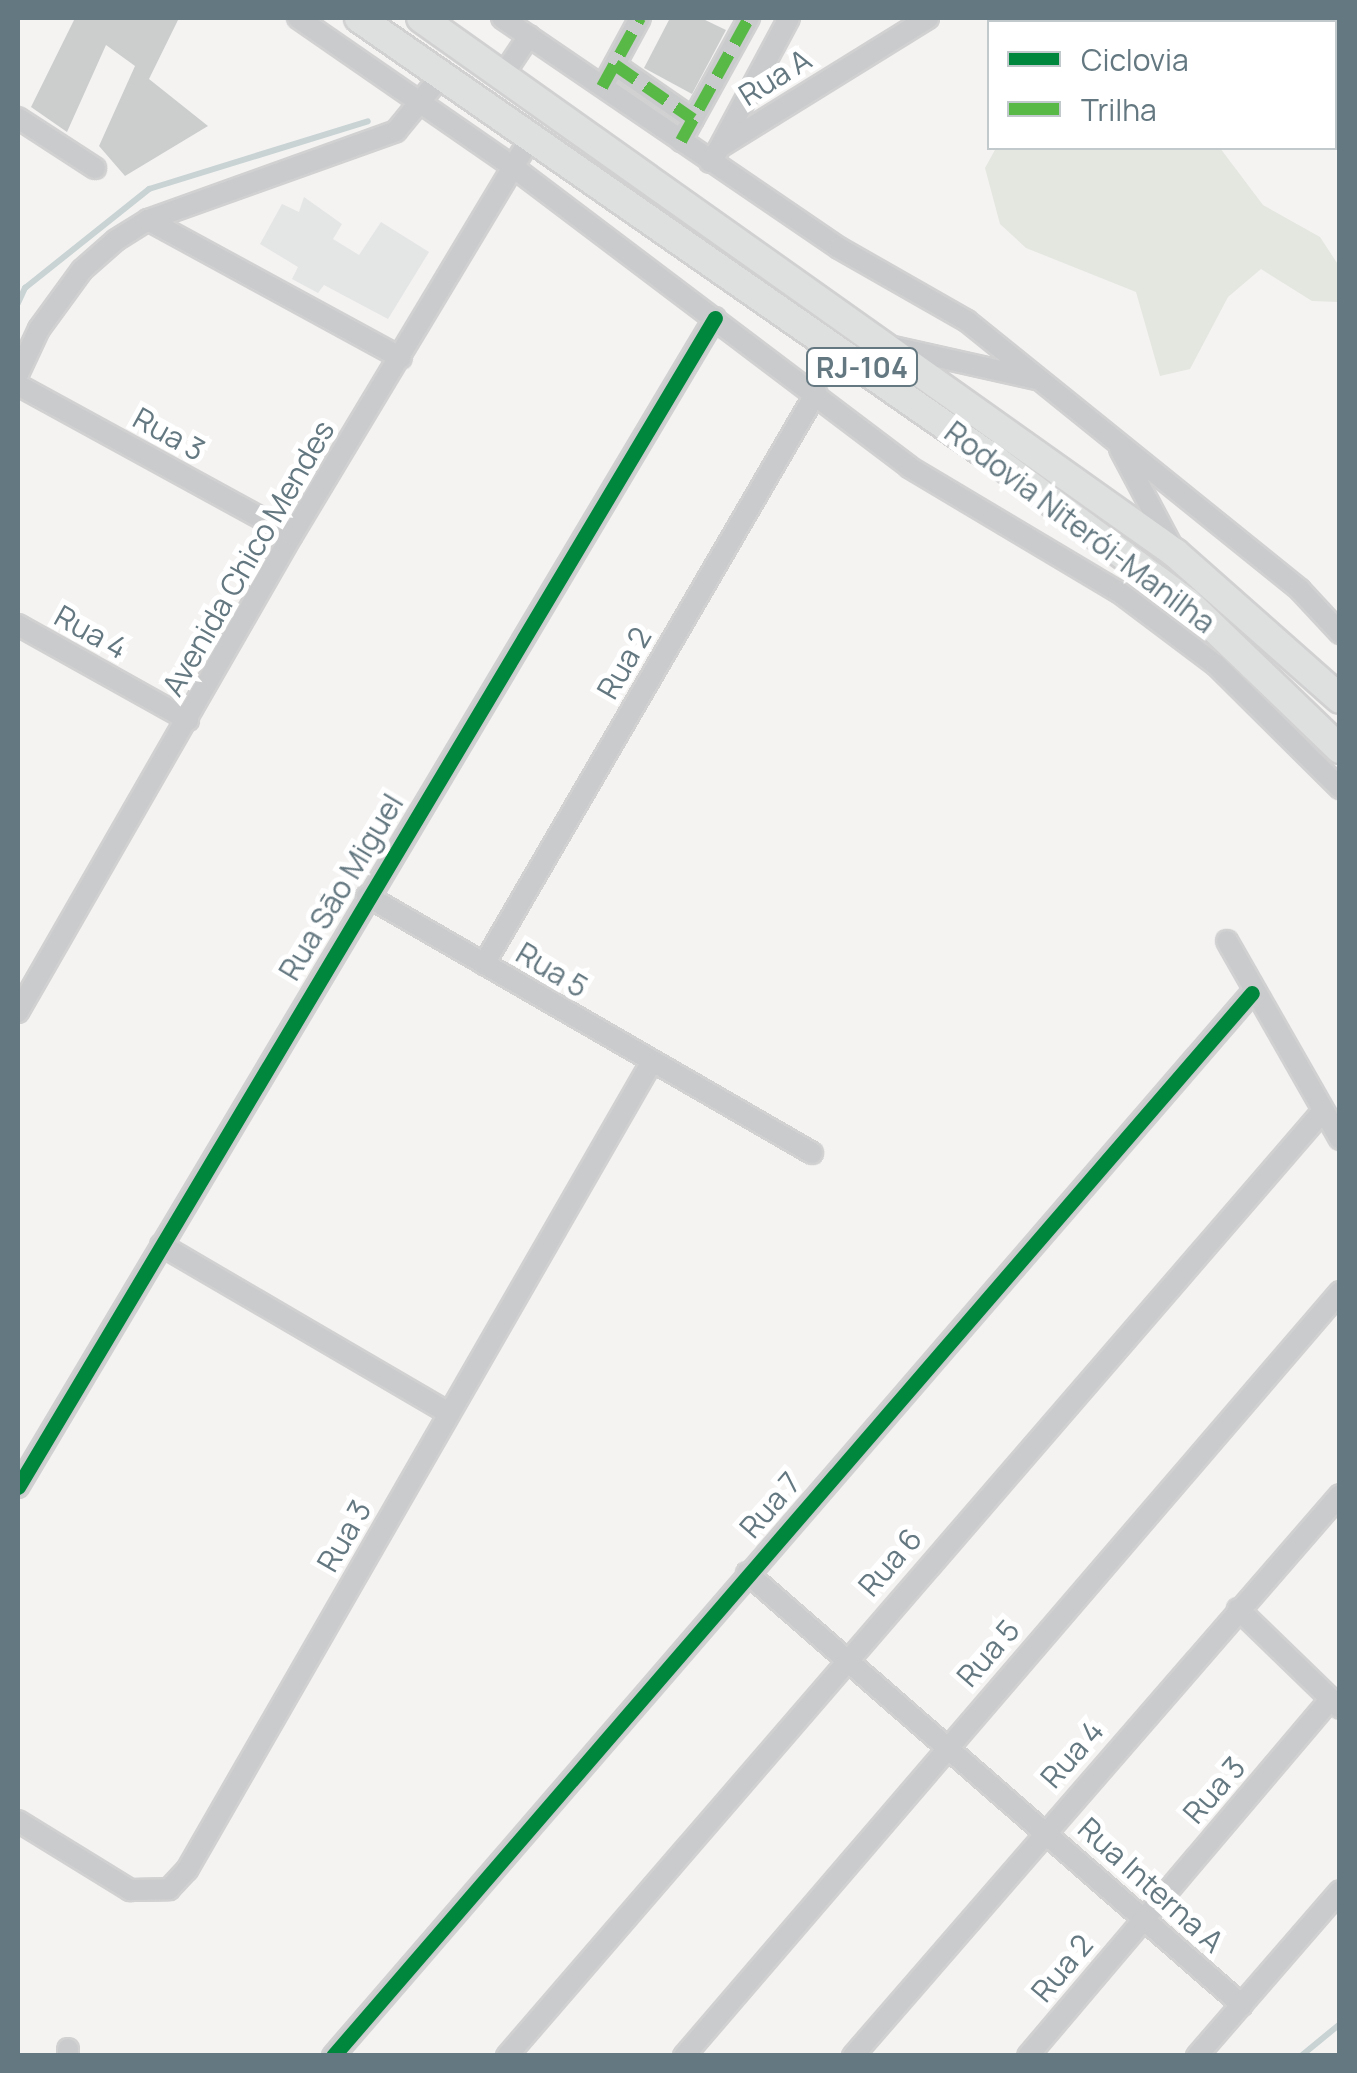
<!DOCTYPE html>
<meta charset="utf-8">
<style>
body{margin:0}
#map{position:relative;width:1357px;height:2073px;overflow:hidden;background:#f4f3f2;font-family:Manrope,sans-serif}
div>[style]{position:absolute}
.built>*{inset:0;background:#e4e5e5}
.green>*{inset:0;background:#e4e6e0}
.stream>*{height:6px;margin:-3px;padding:0 3px;transform-origin:3px;border-radius:3px;background:#c9d3d4}
.building>*{inset:0;background:#cccece}
.roads{filter:drop-shadow(2px 0 #d1d1d2) drop-shadow(-2px 0 #d1d1d2) drop-shadow(0 2px #d1d1d2) drop-shadow(0 -2px #d1d1d2)}
.minor>*{height:20px;margin:-10px;padding:0 10px;transform-origin:10px;border-radius:10px;background:#cacbcc}
.highway>*{height:28px;margin:-14px;padding:0 14px;transform-origin:14px;border-radius:14px;background:#dedfdf}
.quiet>*{height:12px;margin-top:-6px;transform-origin:0;background:repeating-linear-gradient(90deg,#58b947 0 25px,transparent 0 37px)}
.cycleway>*{height:15px;margin:-7.5px;padding:0 7.5px;transform-origin:7.5px;border-radius:7.5px;background:#00873e}
span{translate:-50% -50%;white-space:nowrap;text-align:center;line-height:1.15;-webkit-text-stroke:10px #fff;paint-order:stroke}
.shield-label span{padding:2px 8px;background:#fff;border:2px solid;border-radius:8px;-webkit-text-stroke-width:0}
.shield-label{font-size:28px;color:#647881;font-weight:700}
.street-label{font-size:30px;color:#647881}
.frame{position:absolute;inset:0;border:20px solid #647881;pointer-events:none}
.legend{position:absolute;left:987px;top:20px;width:350px;height:130px;box-sizing:border-box;background:#fff;border:2px solid #c1c9cd;margin:0;padding:12px 18px;list-style:none;font-size:30px;color:#647881}
.legend li{display:flex;align-items:center;gap:20px;height:50px}
.legend b{width:50px;border:2px solid #c1c9cd}
</style>
<div id="map">
<div class="built">
<i style="clip-path:polygon(304px 197px,342px 224px,333px 239px,359px 255px,381px 222px,429px 252px,388px 319px,324px 285px,318px 293px,292px 279px,298px 267px,260px 244px,282px 204px,299px 212px)"></i>
</div>
<div class="green">
<i style="clip-path:polygon(1287px 18px,1339px 18px,1339px 51px,1334px 22px)"></i>
<i style="clip-path:polygon(996px 148px,1220px 148px,1263px 205px,1320px 237px,1339px 266px,1339px 302px,1312px 301px,1261px 269px,1228px 297px,1190px 369px,1160px 376px,1136px 292px,1026px 248px,1000px 224px,985px 168px)"></i>
</div>
<div class="stream">
<i style="left:18px;top:303px;width:17px;rotate:-65deg"></i>
<i style="left:25px;top:288px;width:159px;rotate:-38.6deg"></i>
<i style="left:149px;top:189px;width:229px;rotate:-17.2deg"></i>
<i style="left:1301px;top:2056px;width:50px;rotate:-39.4deg"></i>
</div>
<div class="building">
<i style="clip-path:polygon(75px 18px,179px 18px,149px 79px,208px 126px,125px 176px,99px 146px,135px 66px,106px 45px,67px 132px,31px 107px)"></i>
<i style="clip-path:polygon(670px 18px,701px 18px,726px 30px,692px 94px,644px 68px)"></i>
</div>
<div class="roads">
<div class="minor">
<i style="left:298px;top:18px;width:262px;rotate:34.7deg"></i>
<i style="left:513px;top:167px;width:497px;rotate:37.1deg"></i>
<i style="left:909px;top:467px;width:244px;rotate:30.8deg"></i>
<i style="left:1119px;top:592px;width:121px;rotate:37deg"></i>
<i style="left:1216px;top:665px;width:175px;rotate:44.8deg"></i>
<i style="left:502px;top:18px;width:408px;rotate:34.3deg"></i>
<i style="left:839px;top:248px;width:147px;rotate:29.7deg"></i>
<i style="left:967px;top:321px;width:428px;rotate:38.9deg"></i>
<i style="left:1300px;top:590px;width:59px;rotate:47.1deg"></i>
<i style="left:615px;top:65px;width:95px;rotate:34.7deg"></i>
<i style="left:503px;top:75px;width:47px;rotate:-56.3deg"></i>
<i style="left:608px;top:77px;width:67px;rotate:-61.5deg"></i>
<i style="left:18px;top:118px;width:92px;rotate:33deg"></i>
<i style="left:681px;top:141px;width:141px;rotate:-61.1deg"></i>
<i style="left:721px;top:145px;width:144px;rotate:-61.8deg"></i>
<i style="left:710px;top:162px;width:18px;rotate:-56deg"></i>
<i style="left:720px;top:147px;width:245px;rotate:-31.8deg"></i>
<i style="left:148px;top:220px;width:288px;rotate:28.6deg"></i>
<i style="left:893px;top:347px;width:147px;rotate:12.6deg"></i>
<i style="left:18px;top:374px;width:50px;rotate:-65deg"></i>
<i style="left:39px;top:329px;width:73px;rotate:-53.9deg"></i>
<i style="left:82px;top:270px;width:45px;rotate:-41.4deg"></i>
<i style="left:116px;top:240px;width:38px;rotate:-32deg"></i>
<i style="left:148px;top:220px;width:263px;rotate:-19.7deg"></i>
<i style="left:396px;top:131px;width:71px;rotate:-50.7deg"></i>
<i style="left:18px;top:385px;width:312px;rotate:28.7deg"></i>
<i style="left:1120px;top:449px;width:111px;rotate:62deg"></i>
<i style="left:18px;top:625px;width:195px;rotate:29.2deg"></i>
<i style="left:367px;top:896px;width:514px;rotate:30.01deg"></i>
<i style="left:1227px;top:941px;width:228px;rotate:60.3deg"></i>
<i style="left:484px;top:964px;width:661px;rotate:-59.82deg"></i>
<i style="left:18px;top:1012px;width:550px;rotate:-60.13deg"></i>
<i style="left:292px;top:535px;width:466px;rotate:-59deg"></i>
<i style="left:161px;top:1245px;width:333px;rotate:30.3deg"></i>
<i style="left:18px;top:1487px;width:1361px;rotate:-59.2deg"></i>
<i style="left:747px;top:1573px;width:657px;rotate:41.11deg"></i>
<i style="left:1238px;top:1609px;width:142px;rotate:44.1deg"></i>
<i style="left:18px;top:1821px;width:132px;rotate:31.6deg"></i>
<i style="left:130px;top:1890px;width:39px;rotate:-1deg"></i>
<i style="left:169px;top:1889px;width:26px;rotate:-47deg"></i>
<i style="left:187px;top:1870px;width:931px;rotate:-60.1deg"></i>
<i style="left:68px;top:2049px;width:7px;rotate:90deg"></i>
<i style="left:333px;top:2056px;width:1405px;rotate:-49.16deg"></i>
<i style="left:507px;top:2056px;width:1249px;rotate:-49.19deg"></i>
<i style="left:684px;top:2056px;width:1007px;rotate:-49.35deg"></i>
<i style="left:853px;top:2056px;width:743px;rotate:-49.04deg"></i>
<i style="left:1028px;top:2056px;width:468px;rotate:-49.7deg"></i>
<i style="left:1197px;top:2056px;width:218px;rotate:-49.1deg"></i>
</div>
<div class="highway">
<i style="left:359px;top:18px;width:780px;rotate:34.81deg"></i>
<i style="left:999px;top:463px;width:234px;rotate:36.5deg"></i>
<i style="left:1187px;top:602px;width:212px;rotate:43.9deg"></i>
<i style="left:421px;top:18px;width:925px;rotate:35.36deg"></i>
<i style="left:1175px;top:553px;width:220px;rotate:41.5deg"></i>
</div>
</div>
<div class="quiet">
<i style="left:615px;top:65px;width:95px;rotate:34.7deg"></i>
<i style="left:602px;top:87px;width:79px;rotate:-61.2deg"></i>
<i style="left:681px;top:141px;width:141px;rotate:-61.1deg"></i>
</div>
<div class="cycleway">
<i style="left:18px;top:1487px;width:1361px;rotate:-59.2deg"></i>
<i style="left:333px;top:2056px;width:1405px;rotate:-49.16deg"></i>
</div>
<div class="shield-label">
<span style="left:862px;top:367px">RJ-104</span>
</div>
<div class="street-label">
<span style="left:775px;top:77px;rotate:-32deg">Rua A</span>
<span style="left:169px;top:434px;rotate:29deg">Rua 3</span>
<span style="left:1080px;top:527px;rotate:37deg">Rodovia Niterói-Manilha</span>
<span style="left:248px;top:558px;rotate:-60deg">Avenida Chico Mendes</span>
<span style="left:91px;top:632px;rotate:29deg">Rua 4</span>
<span style="left:624px;top:663px;rotate:-60deg">Rua 2</span>
<span style="left:341px;top:887px;rotate:-59deg">Rua São Miguel</span>
<span style="left:552px;top:970px;rotate:31deg">Rua 5</span>
<span style="left:770px;top:1505px;rotate:-49deg">Rua 7</span>
<span style="left:344px;top:1536px;rotate:-60deg">Rua 3</span>
<span style="left:890px;top:1562px;rotate:-49deg">Rua 6</span>
<span style="left:988px;top:1653px;rotate:-49deg">Rua 5</span>
<span style="left:1072px;top:1754px;rotate:-49deg">Rua 4</span>
<span style="left:1214px;top:1790px;rotate:-49deg">Rua 3</span>
<span style="left:1151px;top:1885px;rotate:42deg">Rua Interna A</span>
<span style="left:1062px;top:1968px;rotate:-50deg">Rua 2</span>
</div>
<div class="frame"></div>
<ul class="legend">
<li><b style="height:12px;background:#00873e"></b>Ciclovia</li>
<li><b style="height:12px;background:#58b947"></b>Trilha</li>
</ul>
</div>
